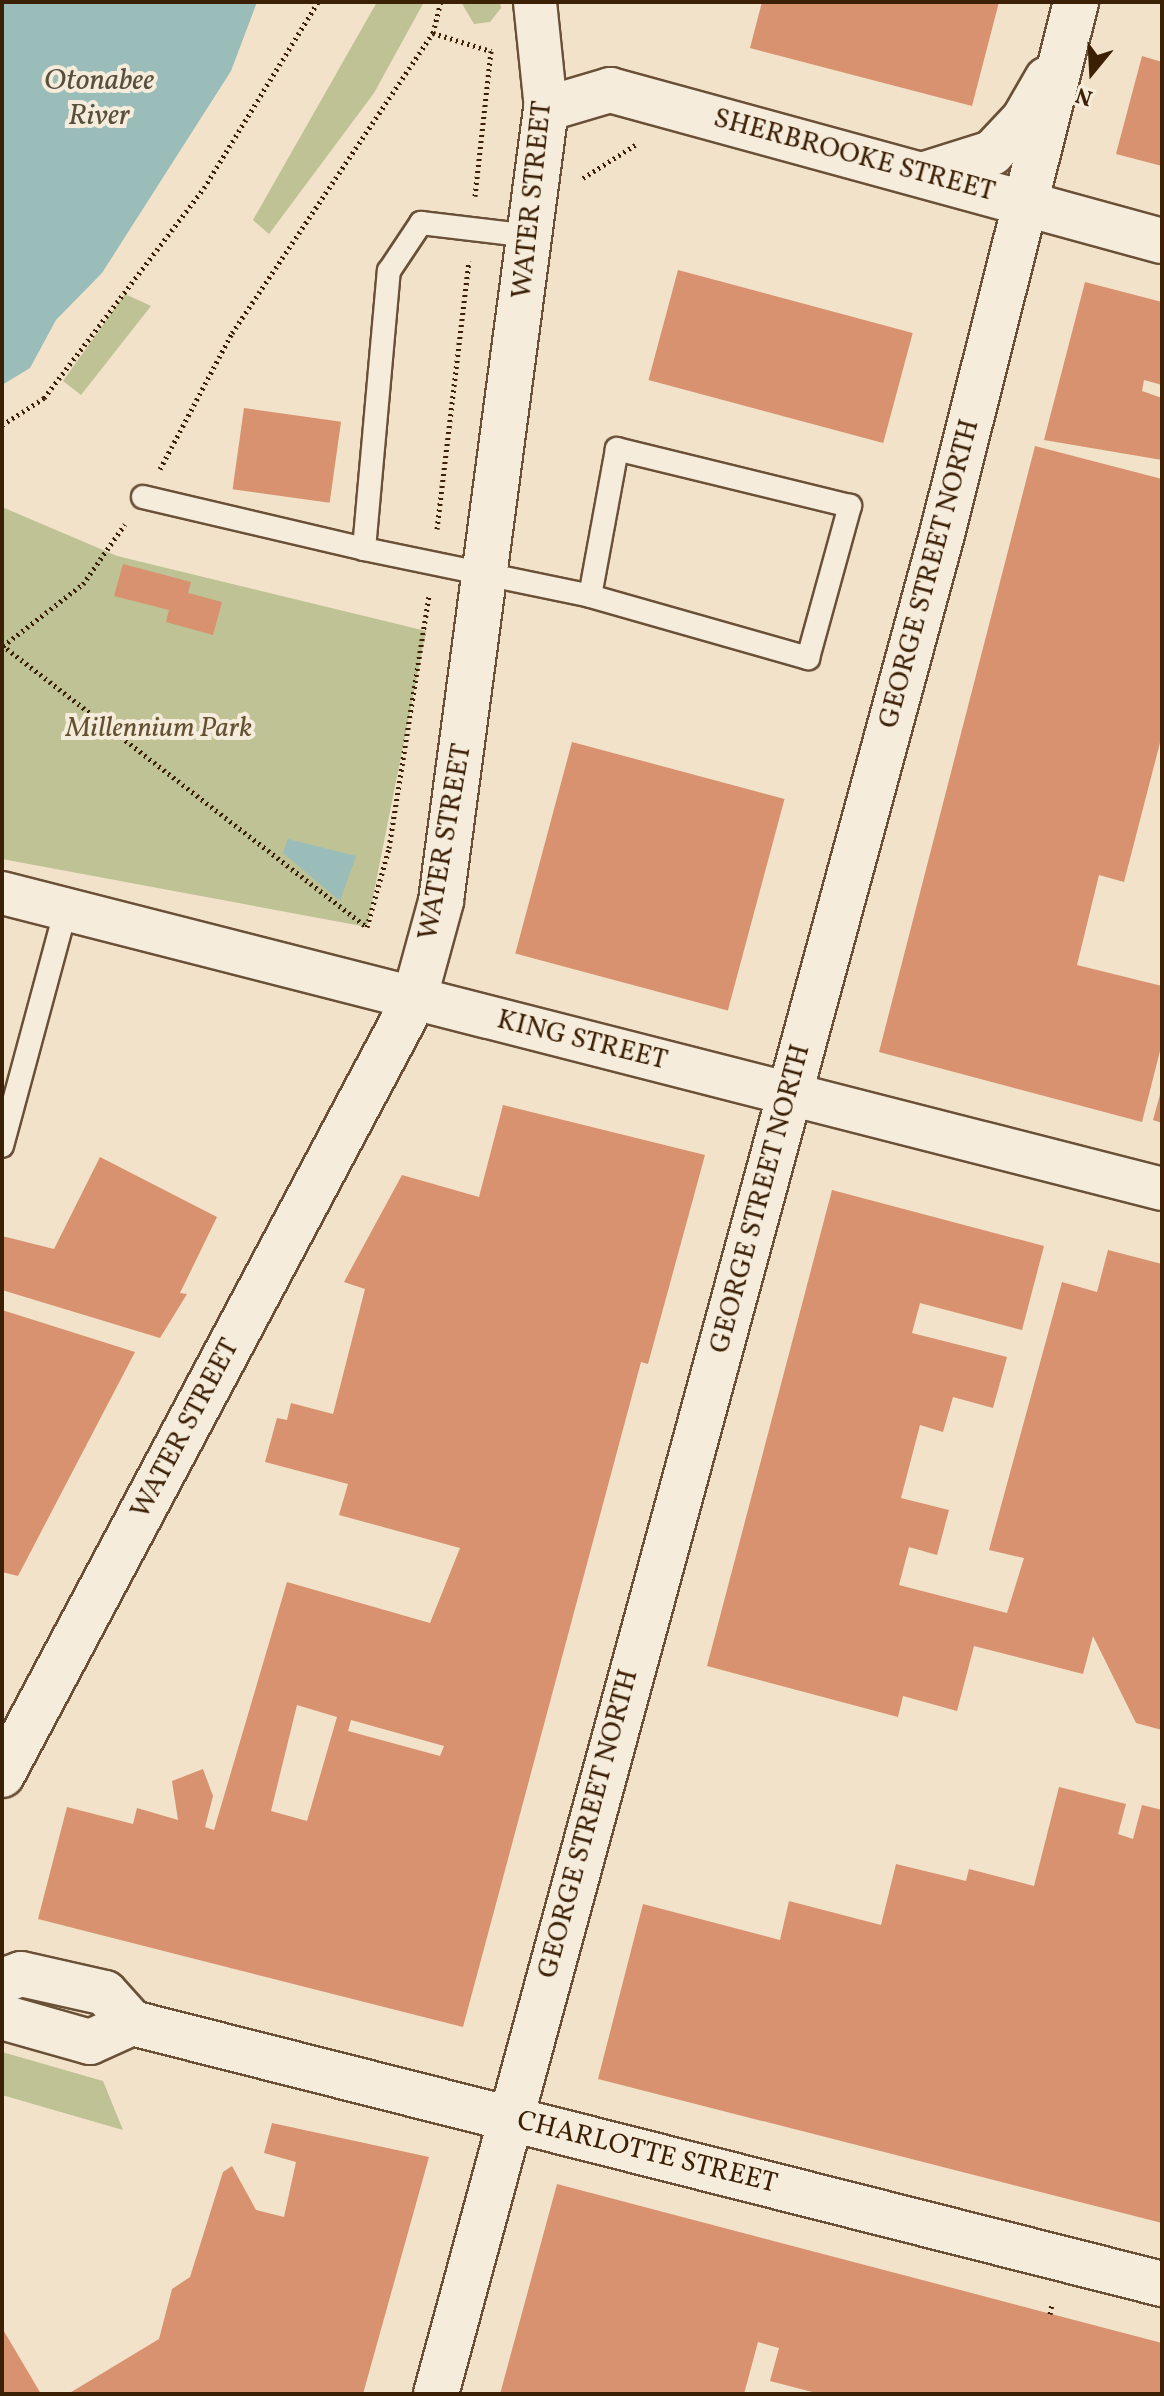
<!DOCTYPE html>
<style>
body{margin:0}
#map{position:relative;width:1164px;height:2396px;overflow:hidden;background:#f1e2c9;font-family:Vollkorn,serif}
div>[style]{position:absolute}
.green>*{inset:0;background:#bec294}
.water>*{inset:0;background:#9bbdb9}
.building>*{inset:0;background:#d8926f;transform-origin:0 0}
.path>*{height:5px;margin-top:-2.5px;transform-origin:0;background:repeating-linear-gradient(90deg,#3c2006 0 2px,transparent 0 6px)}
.roads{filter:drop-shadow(2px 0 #695037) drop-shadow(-2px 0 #695037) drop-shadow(0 2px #695037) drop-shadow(0 -2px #695037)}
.service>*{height:22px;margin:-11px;padding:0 11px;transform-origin:11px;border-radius:11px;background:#f6ecdc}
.minor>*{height:42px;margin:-21px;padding:0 21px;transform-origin:21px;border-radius:21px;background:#f6ecdc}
.secondary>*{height:44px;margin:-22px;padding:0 22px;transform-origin:22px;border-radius:22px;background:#f6ecdc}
span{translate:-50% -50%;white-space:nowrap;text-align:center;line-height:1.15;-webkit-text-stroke:8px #f6ecdc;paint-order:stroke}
.street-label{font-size:28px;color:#3c2006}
.park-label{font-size:28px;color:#635131;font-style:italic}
.water-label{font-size:30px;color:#584f3c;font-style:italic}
.frame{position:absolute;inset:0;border:4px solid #3c2006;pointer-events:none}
.north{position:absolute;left:1052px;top:32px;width:80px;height:80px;-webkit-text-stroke:6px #f6ecdc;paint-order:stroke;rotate:198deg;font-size:22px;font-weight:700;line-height:32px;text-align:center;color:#3c2006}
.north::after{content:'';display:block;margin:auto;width:28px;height:36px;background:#3c2006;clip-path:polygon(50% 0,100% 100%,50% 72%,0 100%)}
</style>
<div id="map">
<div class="green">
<i style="clip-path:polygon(377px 2px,424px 2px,374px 93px,269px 234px,253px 220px)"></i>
<i style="clip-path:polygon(461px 2px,500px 2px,501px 8px,490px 22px,474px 24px)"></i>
<i style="clip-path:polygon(125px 294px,151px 306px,81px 395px,63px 381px)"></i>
<i style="clip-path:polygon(2px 507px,117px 556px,426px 631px,367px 927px,2px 859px)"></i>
<i style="clip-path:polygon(2px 2052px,103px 2081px,123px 2130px,2px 2095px)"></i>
</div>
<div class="water">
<i style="clip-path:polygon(2px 2px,257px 2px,231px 71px,102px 273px,56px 320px,30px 368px,2px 385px)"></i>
<i style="clip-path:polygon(288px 839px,356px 856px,340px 901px,283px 853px)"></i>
</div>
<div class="building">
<i style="clip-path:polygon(762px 2px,999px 2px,972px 106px,750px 48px)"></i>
<i style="clip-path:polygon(1142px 56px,1162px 62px,1162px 166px,1116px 154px)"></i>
<i style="left:678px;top:270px;width:243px;height:114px;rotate:15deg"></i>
<i style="clip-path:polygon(1085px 282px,1162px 302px,1162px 385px,1144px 380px,1142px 391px,1162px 398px,1162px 460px,1044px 440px)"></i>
<i style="left:244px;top:408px;width:98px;height:82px;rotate:8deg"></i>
<i style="clip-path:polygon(1035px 446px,1162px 479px,1162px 735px,1124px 882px,1099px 875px,1077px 965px,1162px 986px,1162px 1043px,1142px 1122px,879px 1052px)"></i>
<i style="clip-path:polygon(123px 564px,191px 582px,188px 593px,222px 602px,213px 635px,166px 622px,169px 610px,114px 596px)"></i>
<i style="left:572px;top:742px;width:220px;height:219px;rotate:15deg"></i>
<i style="clip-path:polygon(1161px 1091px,1162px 1091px,1162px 1123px,1153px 1120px)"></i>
<i style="clip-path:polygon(evenodd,503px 1105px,705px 1155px,648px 1364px,641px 1362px,463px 2027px,38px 1919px,67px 1807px,133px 1824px,137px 1808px,178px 1820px,172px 1781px,203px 1769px,213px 1796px,205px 1827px,214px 1830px,287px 1582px,430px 1623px,460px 1548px,339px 1515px,348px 1484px,265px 1462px,277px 1418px,287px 1420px,291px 1403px,333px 1414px,365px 1289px,344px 1282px,402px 1175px,479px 1197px,503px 1105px,297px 1705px,337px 1717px,307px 1821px,271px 1811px,297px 1705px,503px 1105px,351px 1720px,444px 1746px,440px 1756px,348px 1731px,351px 1720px)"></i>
<i style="clip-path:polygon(100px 1157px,217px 1217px,180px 1293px,187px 1294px,160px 1338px,2px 1290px,2px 1236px,54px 1249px)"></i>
<i style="clip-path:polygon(832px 1190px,1044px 1246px,1022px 1330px,920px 1303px,912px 1333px,1007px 1357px,993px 1408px,953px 1397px,943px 1432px,920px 1425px,901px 1498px,949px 1510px,937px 1555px,909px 1547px,899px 1585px,1007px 1613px,1024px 1558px,989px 1550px,1062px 1282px,1097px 1292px,1108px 1250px,1162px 1264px,1162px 1730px,1136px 1723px,1093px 1636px,1083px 1674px,974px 1646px,957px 1711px,903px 1696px,898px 1717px,707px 1666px)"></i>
<i style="clip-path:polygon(2px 1310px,135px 1352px,18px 1576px,2px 1572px)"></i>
<i style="clip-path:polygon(1059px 1787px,1126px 1804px,1118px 1834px,1133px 1839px,1142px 1805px,1162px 1810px,1162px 2223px,598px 2079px,643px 1904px,780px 1940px,789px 1901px,881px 1925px,896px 1864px,966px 1881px,969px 1869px,1034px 1886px)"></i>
<i style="clip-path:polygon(272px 2123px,429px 2157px,363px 2394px,68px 2394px,159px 2339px,172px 2289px,190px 2277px,223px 2172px,232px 2166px,256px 2210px,284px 2217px,296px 2162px,264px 2153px)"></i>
<i style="clip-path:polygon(557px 2184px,1162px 2343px,1162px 2394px,820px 2394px,770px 2381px,779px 2348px,758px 2342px,744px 2394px,500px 2394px)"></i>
<i style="clip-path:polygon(2px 2328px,21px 2360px,41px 2394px,2px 2394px)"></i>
</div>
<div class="path">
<i style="left:433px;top:33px;width:61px;rotate:17.2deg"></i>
<i style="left:491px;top:51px;width:146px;rotate:96.3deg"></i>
<i style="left:583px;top:178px;width:62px;rotate:-32.4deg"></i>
<i style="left:2px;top:425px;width:50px;rotate:-32.7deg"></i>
<i style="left:44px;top:398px;width:264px;rotate:-52.7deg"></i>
<i style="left:204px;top:188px;width:218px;rotate:-58.5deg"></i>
<i style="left:160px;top:469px;width:154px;rotate:-62.1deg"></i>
<i style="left:232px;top:333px;width:361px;rotate:-56.2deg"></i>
<i style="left:433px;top:33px;width:32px;rotate:-76deg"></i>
<i style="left:437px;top:529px;width:270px;rotate:-83.2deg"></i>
<i style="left:2px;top:645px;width:461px;rotate:37.7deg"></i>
<i style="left:367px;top:927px;width:82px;rotate:-74.4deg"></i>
<i style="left:389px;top:848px;width:256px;rotate:-81deg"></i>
<i style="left:3px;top:646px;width:101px;rotate:-37.8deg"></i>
<i style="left:83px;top:584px;width:73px;rotate:-55deg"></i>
<i style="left:1050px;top:2314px;width:10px;rotate:-79deg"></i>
</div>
<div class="roads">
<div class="service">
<i style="left:143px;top:497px;width:227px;rotate:13.2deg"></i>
<i style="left:364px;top:549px;width:279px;rotate:-84.9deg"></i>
<i style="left:389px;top:271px;width:58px;rotate:-56.3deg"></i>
<i style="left:421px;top:223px;width:110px;rotate:6.8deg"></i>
<i style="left:364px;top:549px;width:231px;rotate:11.7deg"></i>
<i style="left:590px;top:596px;width:227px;rotate:15.9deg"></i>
<i style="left:808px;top:658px;width:158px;rotate:-74.6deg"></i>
<i style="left:850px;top:506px;width:240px;rotate:-166.3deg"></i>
<i style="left:617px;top:449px;width:149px;rotate:100.4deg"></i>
<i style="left:2px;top:1146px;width:242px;rotate:-74.9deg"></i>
</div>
<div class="minor">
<i style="left:535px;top:2px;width:108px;rotate:84.1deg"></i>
<i style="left:2px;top:893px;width:1197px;rotate:14.31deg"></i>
</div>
<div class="secondary">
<i style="left:925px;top:174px;width:70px;rotate:-17.4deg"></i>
<i style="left:992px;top:153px;width:47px;rotate:-46.7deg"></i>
<i style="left:1024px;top:119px;width:46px;rotate:-60.1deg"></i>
<i style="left:2px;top:1775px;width:878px;rotate:-62deg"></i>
<i style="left:414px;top:1000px;width:103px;rotate:-74.7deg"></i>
<i style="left:441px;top:901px;width:799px;rotate:-82.45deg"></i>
<i style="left:546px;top:109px;width:67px;rotate:-16.5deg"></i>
<i style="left:610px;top:90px;width:572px;rotate:15.3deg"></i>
<i style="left:2px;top:1981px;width:20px;rotate:-20deg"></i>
<i style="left:21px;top:1974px;width:86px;rotate:12.7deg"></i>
<i style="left:105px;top:1993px;width:40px;rotate:48deg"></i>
<i style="left:132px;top:2023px;width:1063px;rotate:14.22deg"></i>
<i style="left:2px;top:2017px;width:91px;rotate:15.9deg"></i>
<i style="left:90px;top:2042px;width:46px;rotate:-24.3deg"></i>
<i style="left:436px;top:2394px;width:1928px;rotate:-74.78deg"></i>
<i style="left:942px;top:534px;width:549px;rotate:-75.86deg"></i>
</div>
</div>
<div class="street-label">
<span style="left:854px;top:156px;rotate:15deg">SHERBROOKE STREET</span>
<span style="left:533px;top:200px;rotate:-84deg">WATER STREET</span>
<span style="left:930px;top:574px;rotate:-75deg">GEORGE STREET NORTH</span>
<span style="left:446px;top:842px;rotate:-80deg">WATER STREET</span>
<span style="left:582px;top:1041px;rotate:14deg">KING STREET</span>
<span style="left:761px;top:1199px;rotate:-75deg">GEORGE STREET NORTH</span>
<span style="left:186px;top:1429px;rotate:-62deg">WATER STREET</span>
<span style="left:589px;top:1824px;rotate:-75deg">GEORGE STREET NORTH</span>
<span style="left:647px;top:2153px;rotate:14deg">CHARLOTTE STREET</span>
</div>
<div class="park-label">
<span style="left:159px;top:729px">Millennium Park</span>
</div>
<div class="water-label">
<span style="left:99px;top:98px">Otonabee<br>River</span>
</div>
<div class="frame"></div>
<div class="north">N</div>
</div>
